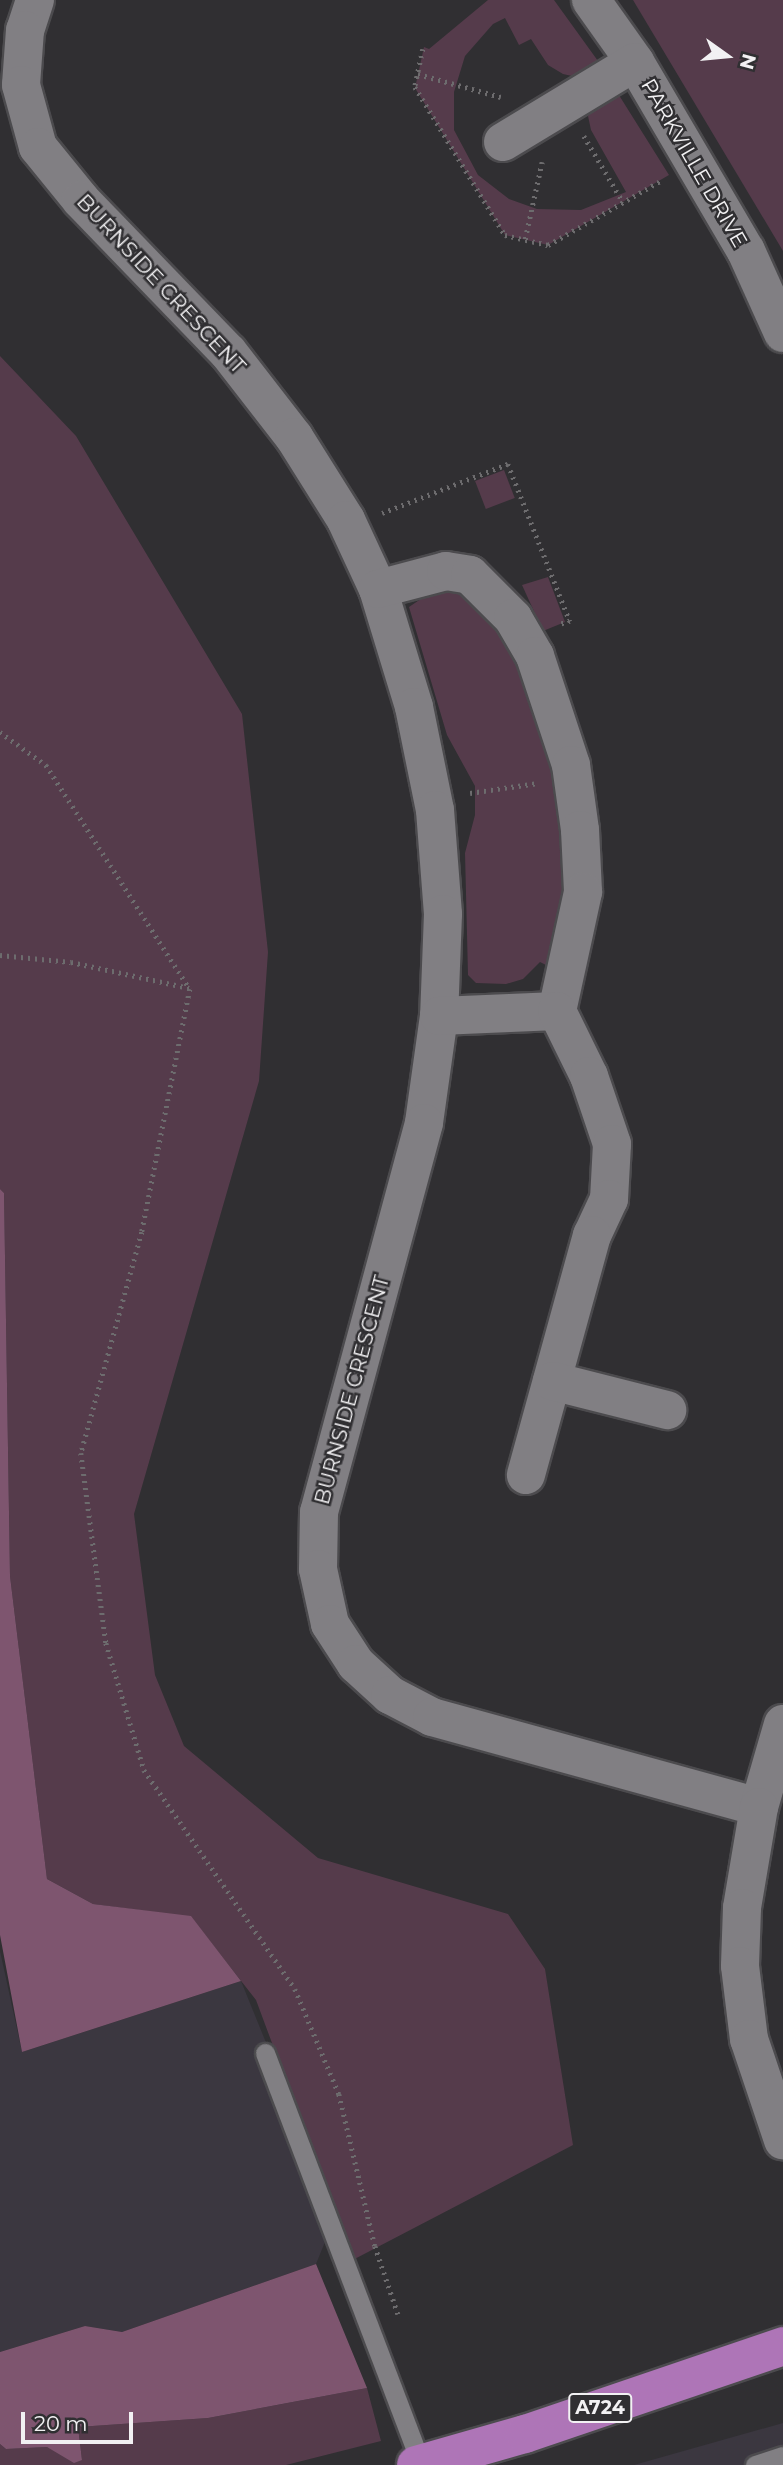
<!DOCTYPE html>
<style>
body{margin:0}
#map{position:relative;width:783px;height:2465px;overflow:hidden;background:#302f32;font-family:Montserrat,sans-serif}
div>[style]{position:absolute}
.built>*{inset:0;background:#3b3740}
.green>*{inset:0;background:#553b4b;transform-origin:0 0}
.forest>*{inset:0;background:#7e556f}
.path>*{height:4.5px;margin-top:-2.25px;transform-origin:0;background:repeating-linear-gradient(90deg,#6d6c6e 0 2px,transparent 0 7px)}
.roads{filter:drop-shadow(2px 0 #4c4b4e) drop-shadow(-2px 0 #4c4b4e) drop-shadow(0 2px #4c4b4e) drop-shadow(0 -2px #4c4b4e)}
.service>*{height:19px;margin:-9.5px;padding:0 9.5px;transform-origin:9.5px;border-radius:9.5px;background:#817f83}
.minor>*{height:38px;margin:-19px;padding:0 19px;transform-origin:19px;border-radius:19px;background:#817f83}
.primary>*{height:38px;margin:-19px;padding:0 19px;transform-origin:19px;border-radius:19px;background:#ae75b7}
span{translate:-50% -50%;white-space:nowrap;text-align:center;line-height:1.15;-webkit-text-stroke:5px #302f32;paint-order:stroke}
.shield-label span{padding:2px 5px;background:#302f32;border:2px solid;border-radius:5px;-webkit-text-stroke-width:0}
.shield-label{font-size:19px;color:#f2f1f3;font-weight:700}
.street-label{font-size:21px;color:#f2f1f3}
.north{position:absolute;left:692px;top:21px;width:70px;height:70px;-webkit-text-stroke:5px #302f32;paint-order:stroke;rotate:105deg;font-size:19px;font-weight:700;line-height:28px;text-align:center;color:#f2f1f3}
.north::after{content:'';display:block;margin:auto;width:24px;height:32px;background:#f2f1f3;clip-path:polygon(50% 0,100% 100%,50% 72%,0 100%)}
.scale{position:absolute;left:21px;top:2412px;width:112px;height:32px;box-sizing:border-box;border:4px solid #f2f1f3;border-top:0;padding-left:9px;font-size:21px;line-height:24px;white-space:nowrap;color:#f2f1f3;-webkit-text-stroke:5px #302f32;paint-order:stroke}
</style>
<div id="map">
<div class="built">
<i style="clip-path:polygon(0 1951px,22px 2052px,241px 1981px,336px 2215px,316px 2264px,122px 2332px,85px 2326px,0 2352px)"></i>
<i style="clip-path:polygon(783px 2423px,783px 2465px,634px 2465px)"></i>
</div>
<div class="green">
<i style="clip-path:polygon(488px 0,554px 0,598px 61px,572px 76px,563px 74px,548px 65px,531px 39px,519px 45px,505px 18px,493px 24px,465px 56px,454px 92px,454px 130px,478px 175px,509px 199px,537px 209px,581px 210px,626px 192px,591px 130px,588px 116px,597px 103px,617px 92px,669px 175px,548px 245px,505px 235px,415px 88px,424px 47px,429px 49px)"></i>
<i style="clip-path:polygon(633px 0,783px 0,783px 251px)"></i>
<i style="clip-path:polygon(0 356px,76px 436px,242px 714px,268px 952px,259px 1081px,134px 1514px,155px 1675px,184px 1746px,318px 1858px,508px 1914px,545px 1969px,573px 2145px,345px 2264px,336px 2215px,256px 2000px,191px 1917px,93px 1904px,47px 1879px,10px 1576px,4px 1193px,0 1189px)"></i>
<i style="left:504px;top:470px;width:30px;height:31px;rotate:69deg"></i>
<i style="clip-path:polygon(548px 577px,565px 622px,543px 631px,522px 585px)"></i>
<i style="clip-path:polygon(440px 586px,465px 593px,505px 629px,549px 749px,569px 866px,548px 966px,540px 962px,523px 979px,506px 984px,476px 983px,468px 975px,465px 853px,475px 815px,475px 786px,447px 735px,409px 607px)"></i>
<i style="clip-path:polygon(367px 2388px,381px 2441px,286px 2465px,0 2465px,0 2444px,6px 2449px,47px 2447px,82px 2460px,78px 2427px,208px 2418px)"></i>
</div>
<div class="forest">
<i style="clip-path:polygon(0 1189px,4px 1193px,10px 1576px,47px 1879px,93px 1904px,191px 1916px,241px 1981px,22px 2052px,0 1935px)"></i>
<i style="clip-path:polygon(316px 2264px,367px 2388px,208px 2418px,78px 2427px,82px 2460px,74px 2463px,47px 2447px,6px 2449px,0 2444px,0 2352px,85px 2326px,122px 2332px)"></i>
</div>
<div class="path">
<i style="left:423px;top:49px;width:39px;rotate:102deg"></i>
<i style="left:415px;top:87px;width:173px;rotate:58.7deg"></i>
<i style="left:505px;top:235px;width:44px;rotate:13.1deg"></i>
<i style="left:548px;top:245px;width:129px;rotate:-29.7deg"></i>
<i style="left:418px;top:74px;width:86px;rotate:15.5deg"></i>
<i style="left:584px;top:136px;width:77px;rotate:59.4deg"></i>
<i style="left:525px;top:239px;width:79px;rotate:-77.6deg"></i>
<i style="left:382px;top:513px;width:135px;rotate:-21.3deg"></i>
<i style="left:508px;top:464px;width:169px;rotate:68.5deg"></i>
<i style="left:570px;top:621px;width:9px;rotate:162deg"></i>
<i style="left:0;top:732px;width:57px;rotate:35.7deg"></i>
<i style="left:46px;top:765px;width:266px;rotate:57.3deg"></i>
<i style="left:190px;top:989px;width:248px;rotate:101.2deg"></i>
<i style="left:142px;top:1232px;width:229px;rotate:105.4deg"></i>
<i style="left:81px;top:1453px;width:192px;rotate:82.5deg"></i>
<i style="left:106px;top:1643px;width:133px;rotate:73.3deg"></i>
<i style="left:144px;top:1770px;width:266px;rotate:55.4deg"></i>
<i style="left:295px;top:1989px;width:114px;rotate:67.3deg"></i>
<i style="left:339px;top:2094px;width:156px;rotate:76.7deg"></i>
<i style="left:375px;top:2246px;width:72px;rotate:71.3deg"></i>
<i style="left:470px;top:793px;width:69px;rotate:-8.4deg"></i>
<i style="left:0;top:955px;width:71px;rotate:5.6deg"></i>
<i style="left:71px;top:962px;width:121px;rotate:12.4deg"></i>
</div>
<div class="roads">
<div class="service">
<i style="left:265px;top:2053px;width:440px;rotate:69.2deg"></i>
<i style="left:755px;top:2465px;width:29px;rotate:-18deg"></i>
</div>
<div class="minor">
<i style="left:35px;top:0;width:32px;rotate:108deg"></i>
<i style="left:25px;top:30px;width:55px;rotate:94.2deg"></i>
<i style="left:21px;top:85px;width:64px;rotate:74.7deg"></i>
<i style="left:38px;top:147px;width:68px;rotate:50.9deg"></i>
<i style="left:81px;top:200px;width:211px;rotate:46deg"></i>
<i style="left:228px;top:352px;width:108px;rotate:52.2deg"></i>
<i style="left:294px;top:437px;width:98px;rotate:57.9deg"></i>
<i style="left:346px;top:520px;width:76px;rotate:65.1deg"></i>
<i style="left:378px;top:589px;width:123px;rotate:73deg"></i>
<i style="left:414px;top:707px;width:105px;rotate:78.5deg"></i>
<i style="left:435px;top:810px;width:104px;rotate:85.6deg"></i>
<i style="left:443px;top:914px;width:102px;rotate:92.2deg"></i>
<i style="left:439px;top:1016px;width:108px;rotate:98deg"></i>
<i style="left:424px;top:1123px;width:403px;rotate:105.1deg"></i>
<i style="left:319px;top:1512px;width:57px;rotate:91deg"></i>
<i style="left:318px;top:1569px;width:56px;rotate:77.7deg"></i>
<i style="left:330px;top:1624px;width:48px;rotate:57deg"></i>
<i style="left:356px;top:1664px;width:46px;rotate:42.4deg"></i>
<i style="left:390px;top:1695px;width:47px;rotate:27.6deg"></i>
<i style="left:432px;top:1717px;width:339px;rotate:15.4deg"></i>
<i style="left:591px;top:0;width:76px;rotate:54.6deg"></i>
<i style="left:635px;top:62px;width:219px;rotate:59.6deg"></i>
<i style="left:746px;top:251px;width:90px;rotate:65.7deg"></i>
<i style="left:503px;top:142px;width:154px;rotate:-31.2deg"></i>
<i style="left:378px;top:589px;width:70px;rotate:-14.8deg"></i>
<i style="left:446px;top:571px;width:24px;rotate:9deg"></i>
<i style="left:470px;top:575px;width:61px;rotate:45deg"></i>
<i style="left:513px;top:618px;width:44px;rotate:59.9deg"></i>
<i style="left:535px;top:656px;width:115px;rotate:71.7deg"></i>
<i style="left:571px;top:765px;width:66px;rotate:82.1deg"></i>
<i style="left:580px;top:830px;width:62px;rotate:87.2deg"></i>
<i style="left:583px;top:892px;width:122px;rotate:102.3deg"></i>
<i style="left:439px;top:1016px;width:118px;rotate:-2.4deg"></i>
<i style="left:557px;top:1011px;width:72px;rotate:63.8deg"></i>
<i style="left:589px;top:1076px;width:72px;rotate:71.3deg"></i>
<i style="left:612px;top:1144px;width:55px;rotate:93.1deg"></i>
<i style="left:609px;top:1199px;width:40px;rotate:115deg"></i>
<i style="left:592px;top:1235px;width:249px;rotate:105.4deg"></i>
<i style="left:552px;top:1381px;width:119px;rotate:14.2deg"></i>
<i style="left:783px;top:1724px;width:86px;rotate:106.1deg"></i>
<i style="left:759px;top:1807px;width:102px;rotate:99.6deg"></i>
<i style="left:742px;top:1908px;width:58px;rotate:92deg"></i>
<i style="left:740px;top:1966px;width:74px;rotate:83deg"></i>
<i style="left:749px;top:2039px;width:107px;rotate:71.4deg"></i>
</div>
<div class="primary">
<i style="left:416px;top:2465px;width:113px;rotate:-15.9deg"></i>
<i style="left:525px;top:2434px;width:273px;rotate:-18.8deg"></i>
</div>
</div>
<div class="shield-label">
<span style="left:600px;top:2408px">A724</span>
</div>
<div class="street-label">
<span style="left:694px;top:163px;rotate:60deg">PARKVILLE DRIVE</span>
<span style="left:161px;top:284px;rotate:47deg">BURNSIDE CRESCENT</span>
<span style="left:352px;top:1390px;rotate:-75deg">BURNSIDE CRESCENT</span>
</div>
<div class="north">N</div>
<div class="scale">20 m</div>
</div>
